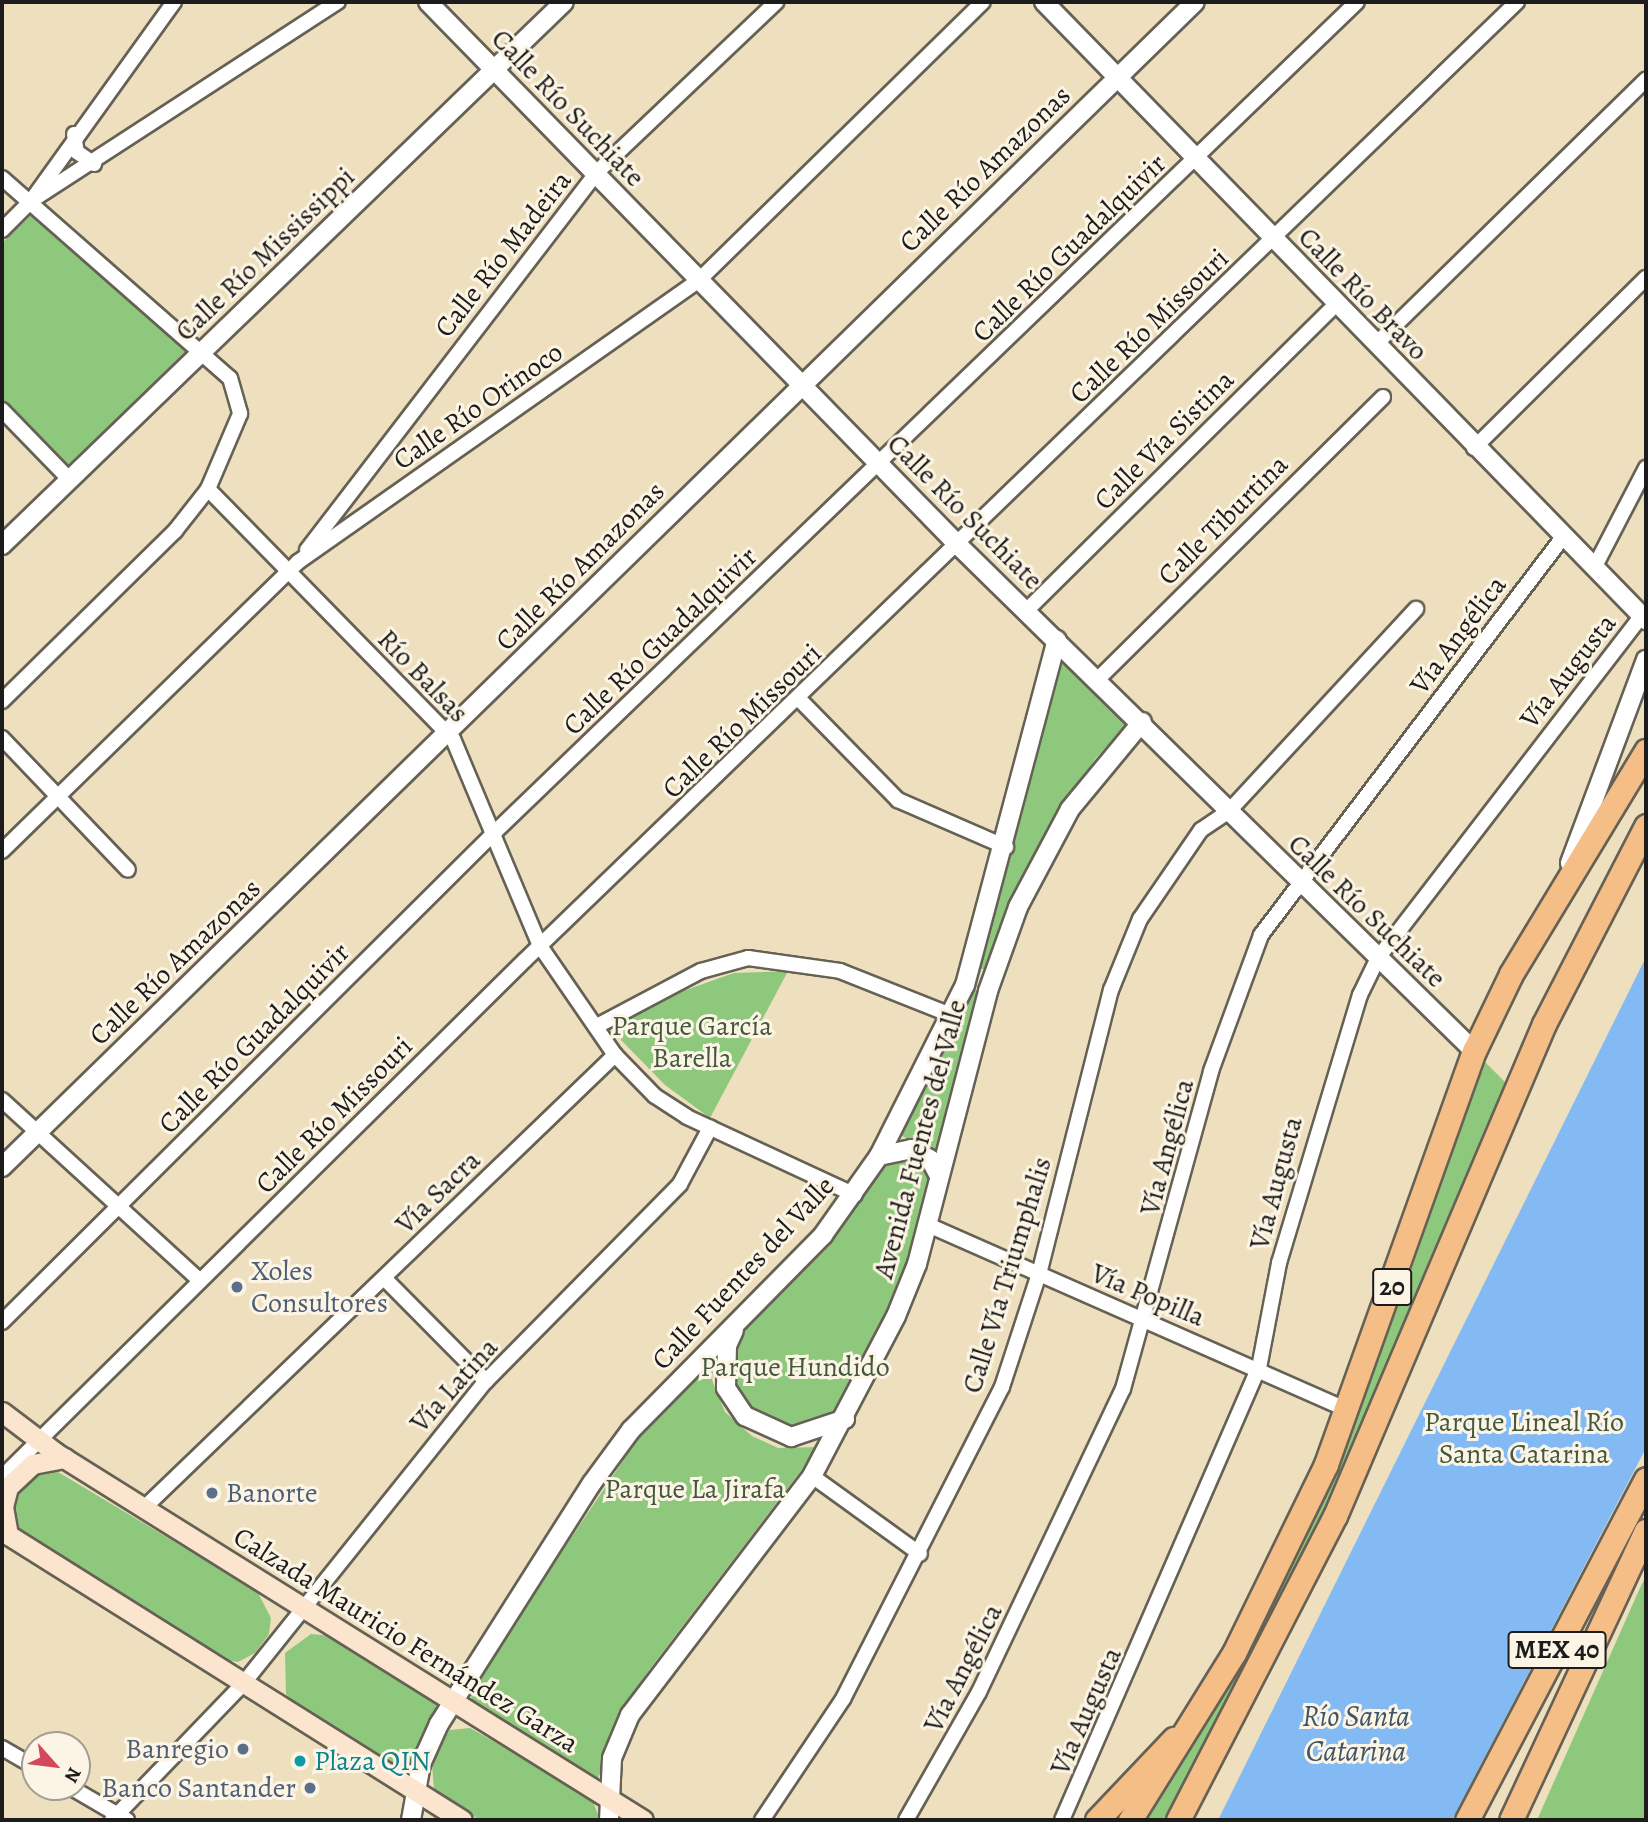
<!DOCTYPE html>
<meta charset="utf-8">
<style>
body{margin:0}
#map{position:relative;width:1648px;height:1822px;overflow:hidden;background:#eee0bf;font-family:Alegreya,serif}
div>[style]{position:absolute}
.green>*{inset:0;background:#8ec87c}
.water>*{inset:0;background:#84baf3}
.roads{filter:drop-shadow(2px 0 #666155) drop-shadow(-2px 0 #666155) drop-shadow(0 2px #666155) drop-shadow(0 -2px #666155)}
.minor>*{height:14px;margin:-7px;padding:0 7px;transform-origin:7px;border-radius:7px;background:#fff}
.tertiary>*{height:18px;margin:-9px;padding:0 9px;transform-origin:9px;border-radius:9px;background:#fff}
.secondary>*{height:19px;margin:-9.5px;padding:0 9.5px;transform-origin:9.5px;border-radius:9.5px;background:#fbe5cf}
.primary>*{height:23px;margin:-11.5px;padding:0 11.5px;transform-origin:11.5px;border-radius:11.5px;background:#f6be87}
.trunk>*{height:23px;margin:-11.5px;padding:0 11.5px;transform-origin:11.5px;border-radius:11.5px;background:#f6be87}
.dots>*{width:19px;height:19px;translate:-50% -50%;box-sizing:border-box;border:4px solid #fcf5e5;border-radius:50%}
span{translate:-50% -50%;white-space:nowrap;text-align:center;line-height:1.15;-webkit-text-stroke:6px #fcf5e5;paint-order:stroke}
.shield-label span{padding:2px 5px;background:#fcf5e5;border:2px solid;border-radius:5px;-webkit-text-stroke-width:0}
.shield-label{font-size:26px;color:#1c1c1c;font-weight:700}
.street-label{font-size:28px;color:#1c1c1c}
.park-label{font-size:28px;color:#44583e}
.service-label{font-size:28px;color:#4e5e75}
.left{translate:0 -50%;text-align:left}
.right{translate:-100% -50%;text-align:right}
.culture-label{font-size:28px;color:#0d838f}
.water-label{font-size:30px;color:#405367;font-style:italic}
.frame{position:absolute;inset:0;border:4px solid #1c1c1c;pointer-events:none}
.north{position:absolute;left:21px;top:1731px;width:70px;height:70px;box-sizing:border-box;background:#fcf5e5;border:2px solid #a29e95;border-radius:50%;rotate:118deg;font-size:19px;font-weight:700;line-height:28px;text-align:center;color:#1c1c1c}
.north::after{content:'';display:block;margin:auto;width:24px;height:32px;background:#d1495b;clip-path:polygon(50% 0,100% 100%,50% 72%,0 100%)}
</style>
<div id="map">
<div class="green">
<i style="clip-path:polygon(32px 214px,189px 351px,70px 468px,2px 399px,2px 243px)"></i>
<i style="clip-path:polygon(1060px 657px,1129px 722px,1095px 759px,1038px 851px,987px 970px,978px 968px)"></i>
<i style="clip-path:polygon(788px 971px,710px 1118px,665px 1085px,621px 1040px,627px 1019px,683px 991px,734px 973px)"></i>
<i style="clip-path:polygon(974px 991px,981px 992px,938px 1153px,900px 1135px)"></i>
<i style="clip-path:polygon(1483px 1060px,1507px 1084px,1328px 1506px,1167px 1820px,1146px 1820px,1221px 1690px,1394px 1308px)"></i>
<i style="clip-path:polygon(904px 1155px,928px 1163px,933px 1181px,914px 1263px,840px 1411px,820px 1426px,780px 1430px,748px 1412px,734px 1387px,732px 1357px,743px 1330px,802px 1273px,885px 1166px)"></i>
<i style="clip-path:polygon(714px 1359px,712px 1380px,725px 1412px,752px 1436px,778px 1448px,819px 1447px,649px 1670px,625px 1707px,598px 1779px,472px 1701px,470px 1688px,637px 1440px)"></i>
<i style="clip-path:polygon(48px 1466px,257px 1591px,271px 1618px,269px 1634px,255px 1653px,238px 1662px,221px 1659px,17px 1531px,8px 1494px,17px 1479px)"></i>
<i style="clip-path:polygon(1646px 1576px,1646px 1820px,1537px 1820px,1639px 1590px)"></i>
<i style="clip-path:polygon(311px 1634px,332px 1636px,437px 1704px,409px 1775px,296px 1706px,286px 1694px,285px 1653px)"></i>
<i style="clip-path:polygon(470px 1728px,591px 1796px,600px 1820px,480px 1820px,447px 1800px,434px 1789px,431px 1754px,450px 1730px)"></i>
</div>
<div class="water">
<i style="clip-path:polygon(1646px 957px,1646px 1448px,1452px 1820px,1218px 1820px)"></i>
</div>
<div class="roads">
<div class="minor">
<i style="left:74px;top:134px;width:18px;rotate:81deg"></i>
<i style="left:77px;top:152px;width:21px;rotate:35deg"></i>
<i style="left:2px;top:178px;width:303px;rotate:41.3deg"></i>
<i style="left:230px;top:378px;width:37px;rotate:74deg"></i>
<i style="left:240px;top:414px;width:82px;rotate:113.1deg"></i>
<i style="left:208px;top:489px;width:350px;rotate:45.6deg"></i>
<i style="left:453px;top:739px;width:225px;rotate:67.2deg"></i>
<i style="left:540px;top:946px;width:132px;rotate:55.5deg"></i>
<i style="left:615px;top:1055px;width:57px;rotate:45.7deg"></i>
<i style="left:655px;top:1096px;width:38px;rotate:33deg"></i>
<i style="left:687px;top:1117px;width:185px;rotate:24.9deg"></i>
<i style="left:31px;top:201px;width:366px;rotate:-33deg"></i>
<i style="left:2px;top:230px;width:41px;rotate:-45deg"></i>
<i style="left:31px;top:201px;width:245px;rotate:-54.3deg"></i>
<i style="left:1376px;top:344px;width:378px;rotate:-44.4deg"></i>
<i style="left:2px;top:410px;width:98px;rotate:45.8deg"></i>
<i style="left:1474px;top:448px;width:242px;rotate:-44.7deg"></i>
<i style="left:307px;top:550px;width:474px;rotate:-52.5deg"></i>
<i style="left:595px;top:174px;width:250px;rotate:-43.5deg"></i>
<i style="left:1594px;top:568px;width:113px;rotate:-62.5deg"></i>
<i style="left:1026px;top:611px;width:436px;rotate:-44.7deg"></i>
<i style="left:1098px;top:679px;width:401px;rotate:-44.7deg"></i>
<i style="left:2px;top:701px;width:243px;rotate:-44.5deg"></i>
<i style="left:175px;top:531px;width:53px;rotate:-51.8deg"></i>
<i style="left:801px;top:701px;width:139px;rotate:45.6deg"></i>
<i style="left:898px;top:800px;width:118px;rotate:23.5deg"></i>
<i style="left:2px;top:738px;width:182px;rotate:46.3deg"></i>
<i style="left:2px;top:851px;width:414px;rotate:-44.3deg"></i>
<i style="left:298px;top:562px;width:490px;rotate:-35.1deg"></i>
<i style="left:699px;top:280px;width:397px;rotate:-44.4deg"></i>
<i style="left:597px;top:1026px;width:118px;rotate:-27.9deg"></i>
<i style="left:701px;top:971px;width:49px;rotate:-15.5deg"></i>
<i style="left:748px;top:958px;width:93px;rotate:8deg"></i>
<i style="left:840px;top:971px;width:122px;rotate:21.7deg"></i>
<i style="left:2px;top:1100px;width:268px;rotate:42.4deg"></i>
<i style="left:928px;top:1225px;width:460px;rotate:23.8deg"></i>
<i style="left:384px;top:1278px;width:145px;rotate:45.3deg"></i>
<i style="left:2px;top:1322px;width:697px;rotate:-44.83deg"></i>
<i style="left:496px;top:831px;width:1195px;rotate:-43.92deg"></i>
<i style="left:812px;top:1476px;width:133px;rotate:35.8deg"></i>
<i style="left:2px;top:1477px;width:735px;rotate:-44.67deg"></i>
<i style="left:525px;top:960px;width:1379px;rotate:-44deg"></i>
<i style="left:143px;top:1509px;width:655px;rotate:-43.89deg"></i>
<i style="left:2px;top:1748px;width:38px;rotate:30deg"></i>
<i style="left:70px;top:1787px;width:66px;rotate:30.1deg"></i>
<i style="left:112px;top:1820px;width:189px;rotate:-46.1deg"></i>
<i style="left:243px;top:1684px;width:388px;rotate:-51.3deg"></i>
<i style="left:486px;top:1381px;width:276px;rotate:-45.4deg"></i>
<i style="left:680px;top:1184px;width:64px;rotate:-61.8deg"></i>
<i style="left:762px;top:1820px;width:146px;rotate:-56.2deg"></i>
<i style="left:843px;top:1699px;width:350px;rotate:-63deg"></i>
<i style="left:1002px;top:1387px;width:119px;rotate:-71.9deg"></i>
<i style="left:1039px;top:1274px;width:293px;rotate:-75.8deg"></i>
<i style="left:1111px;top:990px;width:77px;rotate:-67.8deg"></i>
<i style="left:1140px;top:919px;width:108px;rotate:-55.6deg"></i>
<i style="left:1201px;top:830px;width:32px;rotate:-34deg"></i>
<i style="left:1228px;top:812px;width:277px;rotate:-47.2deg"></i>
<i style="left:906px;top:1820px;width:147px;rotate:-60.3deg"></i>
<i style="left:979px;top:1692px;width:335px;rotate:-64.6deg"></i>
<i style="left:1123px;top:1389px;width:330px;rotate:-74.5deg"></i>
<i style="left:1211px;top:1071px;width:145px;rotate:-69.8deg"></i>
<i style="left:1261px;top:935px;width:500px;rotate:-52.8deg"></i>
<i style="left:1062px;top:1820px;width:493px;rotate:-66.5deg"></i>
<i style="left:1259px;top:1368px;width:107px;rotate:-79.2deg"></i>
<i style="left:1279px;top:1263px;width:280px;rotate:-73.2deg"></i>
<i style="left:1360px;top:995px;width:41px;rotate:-64.1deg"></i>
<i style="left:1378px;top:958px;width:433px;rotate:-52.4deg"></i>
</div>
<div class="tertiary">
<i style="left:428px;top:2px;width:759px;rotate:45.69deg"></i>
<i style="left:958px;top:545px;width:723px;rotate:44.44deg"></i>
<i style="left:1044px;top:2px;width:863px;rotate:45.75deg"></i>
<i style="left:2px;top:545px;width:781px;rotate:-44.01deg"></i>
<i style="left:1570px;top:863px;width:217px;rotate:-69.5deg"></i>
<i style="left:879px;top:1156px;width:33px;rotate:-12deg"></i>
<i style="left:911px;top:1149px;width:21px;rotate:28deg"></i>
<i style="left:930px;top:1159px;width:19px;rotate:62deg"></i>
<i style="left:2px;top:1167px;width:1667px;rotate:-44.32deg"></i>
<i style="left:734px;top:1330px;width:17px;rotate:114deg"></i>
<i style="left:727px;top:1346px;width:42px;rotate:91.4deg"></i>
<i style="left:726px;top:1388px;width:34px;rotate:56deg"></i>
<i style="left:745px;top:1416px;width:51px;rotate:24.5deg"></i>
<i style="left:791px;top:1437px;width:57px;rotate:-18.4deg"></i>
<i style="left:411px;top:1820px;width:57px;rotate:-79.9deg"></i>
<i style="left:421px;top:1764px;width:44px;rotate:-65.8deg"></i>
<i style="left:439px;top:1724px;width:285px;rotate:-57.6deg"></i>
<i style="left:592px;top:1483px;width:66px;rotate:-53.7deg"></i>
<i style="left:631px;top:1430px;width:274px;rotate:-45.4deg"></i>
<i style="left:823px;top:1235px;width:97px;rotate:-54.7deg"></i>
<i style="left:879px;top:1156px;width:191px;rotate:-63.3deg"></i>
<i style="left:965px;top:985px;width:357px;rotate:-75.1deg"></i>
<i style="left:609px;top:1820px;width:62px;rotate:-87.2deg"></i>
<i style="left:612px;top:1758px;width:47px;rotate:-67.3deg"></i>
<i style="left:630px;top:1715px;width:300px;rotate:-52.7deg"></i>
<i style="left:812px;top:1476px;width:181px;rotate:-62.3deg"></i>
<i style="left:896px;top:1316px;width:56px;rotate:-68deg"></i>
<i style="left:917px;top:1264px;width:282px;rotate:-75.4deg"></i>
<i style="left:988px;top:991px;width:89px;rotate:-70.3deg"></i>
<i style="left:1018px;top:907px;width:111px;rotate:-62deg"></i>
<i style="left:1070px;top:809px;width:113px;rotate:-50.4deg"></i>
</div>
<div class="secondary">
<i style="left:2px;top:1412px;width:68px;rotate:37.2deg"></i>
<i style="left:56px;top:1453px;width:692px;rotate:32.01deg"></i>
<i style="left:2px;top:1531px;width:543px;rotate:32.14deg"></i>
<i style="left:8px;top:1535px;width:28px;rotate:-100deg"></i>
<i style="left:3px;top:1507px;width:21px;rotate:-76deg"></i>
<i style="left:8px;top:1487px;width:34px;rotate:-43deg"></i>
<i style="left:33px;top:1464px;width:32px;rotate:-11deg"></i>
</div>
<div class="primary">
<i style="left:1097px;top:1820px;width:112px;rotate:-46.5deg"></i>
<i style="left:1130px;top:1820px;width:197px;rotate:-58.1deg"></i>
<i style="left:1234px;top:1653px;width:210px;rotate:-64deg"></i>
<i style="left:1326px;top:1464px;width:439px;rotate:-70.3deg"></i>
<i style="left:1474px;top:1051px;width:85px;rotate:-64.3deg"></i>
<i style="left:1511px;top:974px;width:261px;rotate:-58.8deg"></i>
<i style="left:1178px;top:1820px;width:342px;rotate:-62.7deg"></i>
<i style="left:1335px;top:1516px;width:535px;rotate:-66.98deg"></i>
<i style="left:1544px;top:1024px;width:223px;rotate:-62.7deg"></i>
</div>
<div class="trunk">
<i style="left:1467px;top:1820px;width:385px;rotate:-62.3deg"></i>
<i style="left:1511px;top:1820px;width:319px;rotate:-65deg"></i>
</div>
</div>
<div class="dots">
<i style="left:237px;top:1287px;background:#5c6f8a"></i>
<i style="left:212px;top:1493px;background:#5c6f8a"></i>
<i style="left:243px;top:1749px;background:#5c6f8a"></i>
<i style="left:300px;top:1761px;background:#0f9aa8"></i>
<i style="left:310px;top:1788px;background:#5c6f8a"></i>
</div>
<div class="shield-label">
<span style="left:1392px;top:1287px">20</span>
<span style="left:1557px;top:1650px">MEX 40</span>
</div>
<div class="street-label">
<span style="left:568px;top:108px;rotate:46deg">Calle Río Suchiate</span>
<span style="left:985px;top:169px;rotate:-44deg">Calle Río Amazonas</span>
<span style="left:1069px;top:248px;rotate:-44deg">Calle Río Guadalquivir</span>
<span style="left:265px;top:254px;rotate:-44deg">Calle Río Mississippi</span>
<span style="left:503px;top:254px;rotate:-52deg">Calle Río Madeira</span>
<span style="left:1363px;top:294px;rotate:46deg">Calle Río Bravo</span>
<span style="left:1149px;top:326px;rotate:-44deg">Calle Río Missouri</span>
<span style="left:478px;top:406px;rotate:-35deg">Calle Río Orinoco</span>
<span style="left:1164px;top:440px;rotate:-45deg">Calle Vía Sistina</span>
<span style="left:965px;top:512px;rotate:45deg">Calle Río Suchiate</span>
<span style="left:1223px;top:520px;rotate:-45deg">Calle Tiburtina</span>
<span style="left:580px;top:566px;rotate:-45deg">Calle Río Amazonas</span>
<span style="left:1458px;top:635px;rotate:-53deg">Vía Angélica</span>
<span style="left:660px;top:641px;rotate:-44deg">Calle Río Guadalquivir</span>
<span style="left:1568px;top:671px;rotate:-52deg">Vía Augusta</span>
<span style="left:423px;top:676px;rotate:46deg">Río Balsas</span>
<span style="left:742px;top:721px;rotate:-44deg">Calle Río Missouri</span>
<span style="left:1367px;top:911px;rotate:44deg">Calle Río Suchiate</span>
<span style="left:175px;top:962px;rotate:-44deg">Calle Río Amazonas</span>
<span style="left:254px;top:1038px;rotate:-45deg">Calle Río Guadalquivir</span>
<span style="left:334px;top:1115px;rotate:-45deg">Calle Río Missouri</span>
<span style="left:920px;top:1139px;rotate:-75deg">Avenida Fuentes del Valle</span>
<span style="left:1167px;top:1147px;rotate:-75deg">Vía Angélica</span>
<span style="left:1276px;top:1183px;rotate:-75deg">Vía Augusta</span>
<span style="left:438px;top:1192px;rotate:-44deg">Vía Sacra</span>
<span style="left:743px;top:1273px;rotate:-47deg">Calle Fuentes del Valle</span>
<span style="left:1007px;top:1275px;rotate:-73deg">Calle Vía Triumphalis</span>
<span style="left:1148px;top:1295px;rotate:23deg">Vía Popilla</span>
<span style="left:454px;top:1385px;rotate:-48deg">Vía Latina</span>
<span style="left:406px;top:1640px;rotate:32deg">Calzada Mauricio Fernández Garza</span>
<span style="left:963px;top:1668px;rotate:-63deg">Vía Angélica</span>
<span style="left:1086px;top:1711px;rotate:-66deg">Vía Augusta</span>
</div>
<div class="park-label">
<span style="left:692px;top:1042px">Parque García<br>Barella</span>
<span style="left:795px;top:1367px">Parque Hundido</span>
<span style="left:1524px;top:1438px">Parque Lineal Río<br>Santa Catarina</span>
<span style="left:695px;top:1489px">Parque La Jirafa</span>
</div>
<div class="service-label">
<span class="left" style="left:251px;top:1287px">Xoles<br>Consultores</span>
<span class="left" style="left:226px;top:1493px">Banorte</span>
<span class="right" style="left:229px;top:1749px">Banregio</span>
<span class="right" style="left:296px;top:1788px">Banco Santander</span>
</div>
<div class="culture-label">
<span class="left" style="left:314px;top:1761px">Plaza QIN</span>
</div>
<div class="water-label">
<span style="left:1356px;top:1733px">Río Santa<br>Catarina</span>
</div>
<div class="frame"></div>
<div class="north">N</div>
</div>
